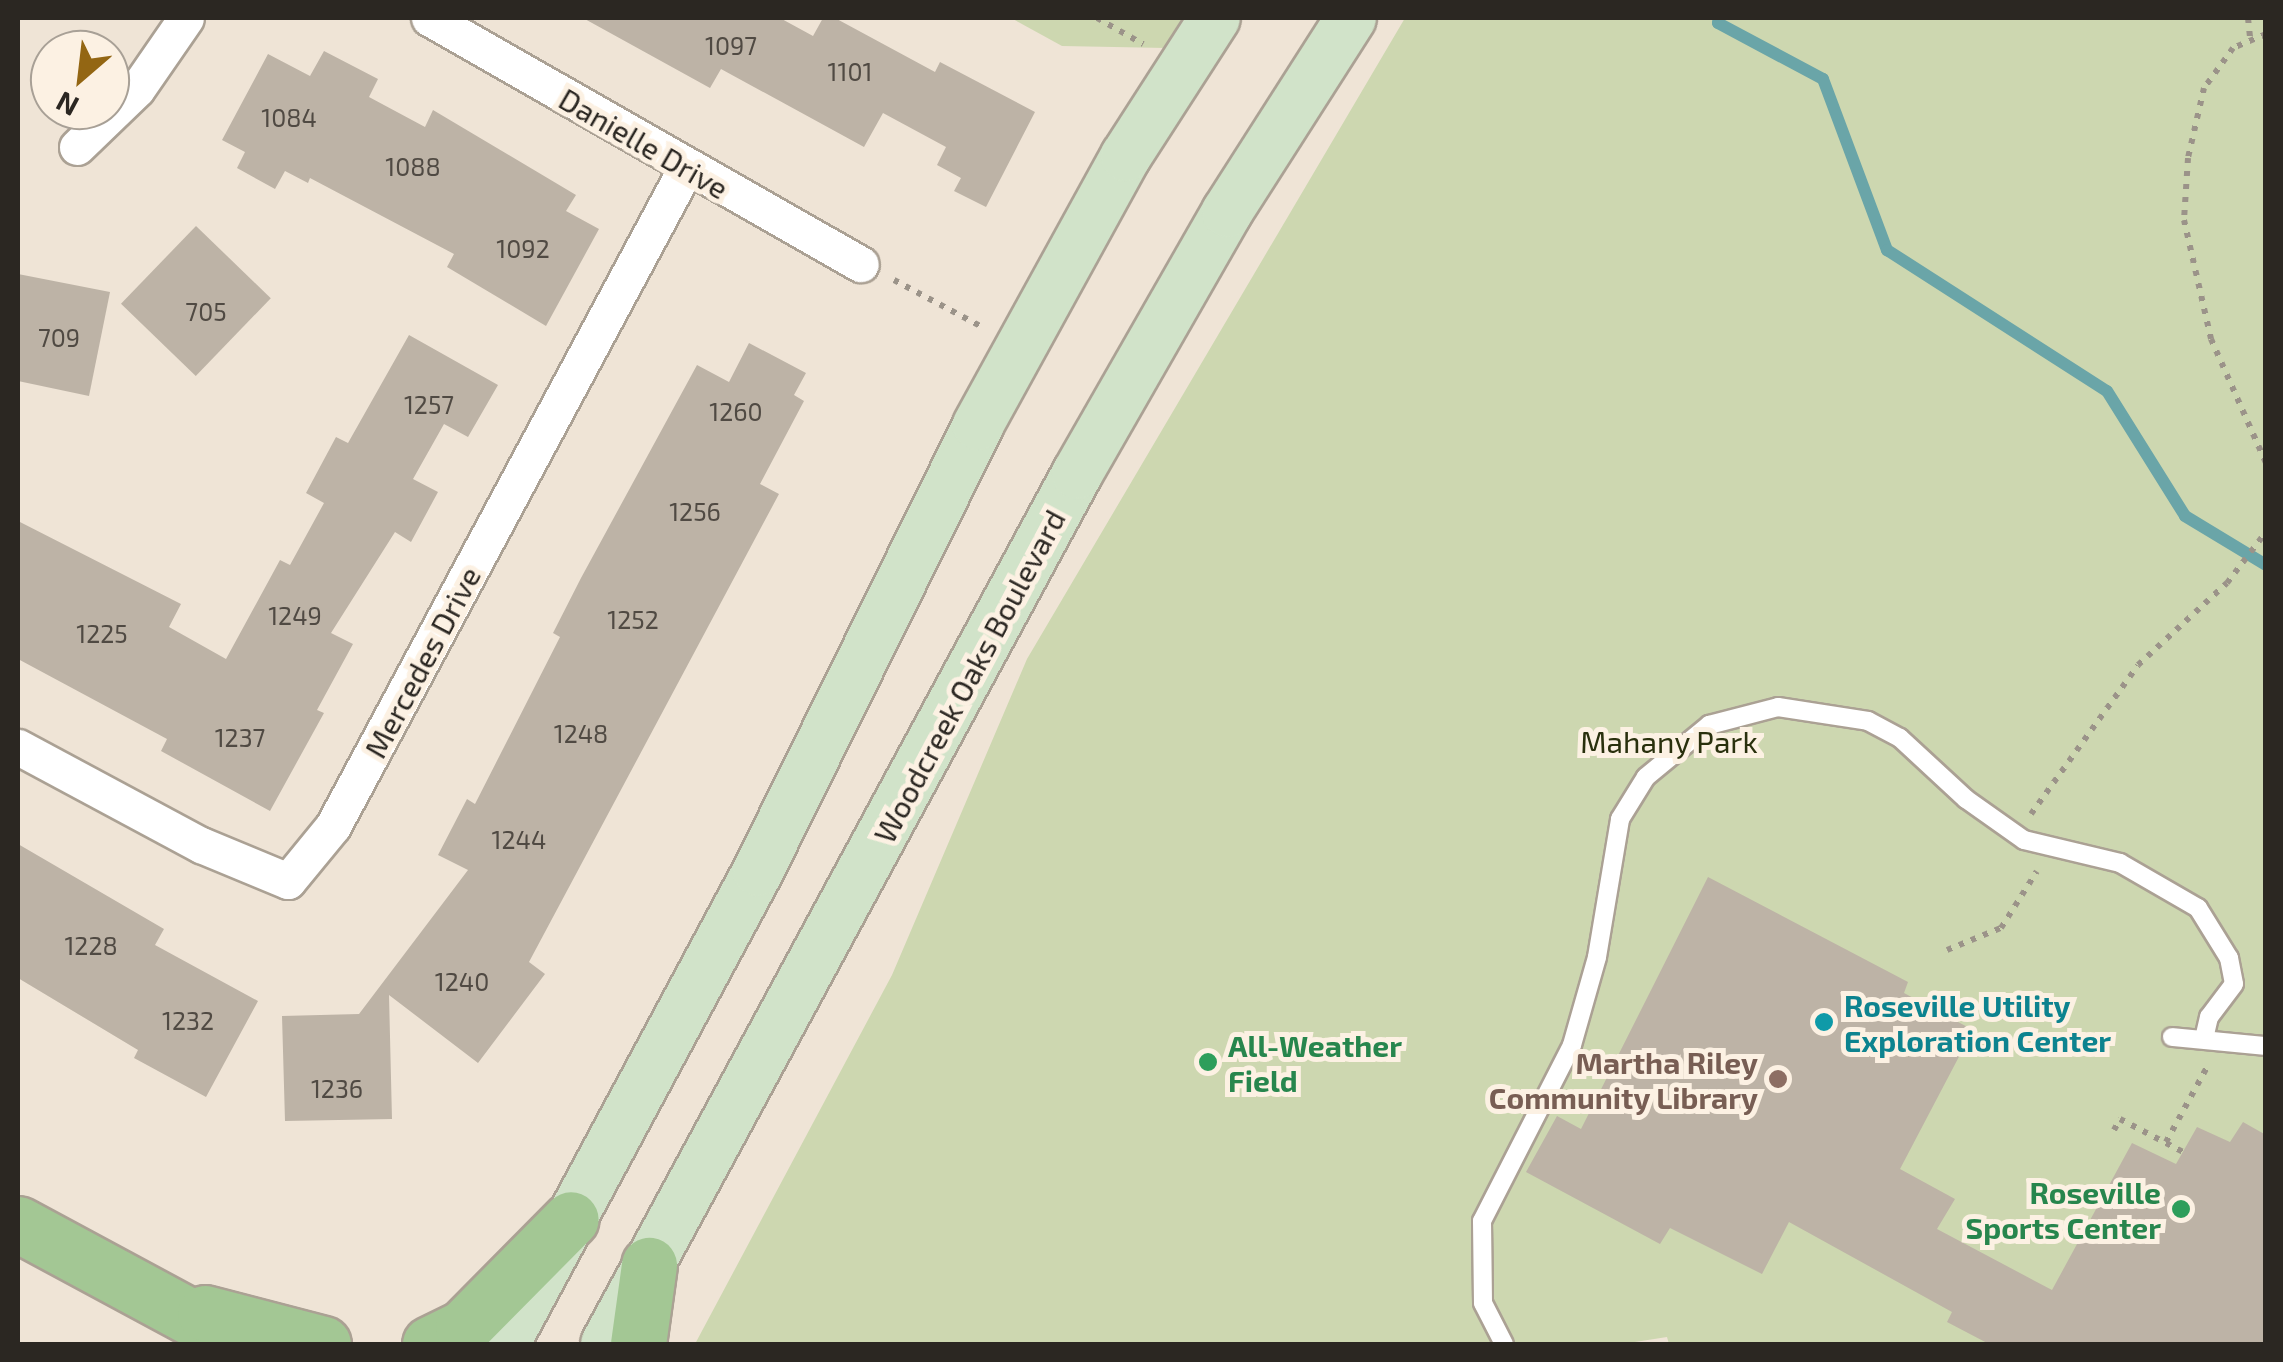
<!DOCTYPE html>
<style>
body{margin:0}
#map{position:relative;width:2283px;height:1362px;overflow:hidden;background:#efe4d6;font-family:"Exo 2",sans-serif}
div>[style]{position:absolute}
.green>*{inset:0;background:#cdd7b0}
.stream>*{height:12px;margin:-6px;padding:0 6px;transform-origin:6px;border-radius:6px;background:#6aa5a8}
.building>*{inset:0;background:#bdb3a6;transform-origin:0 0}
.path>*{height:6px;margin-top:-3px;transform-origin:0;background:repeating-linear-gradient(90deg,#9b9389 0 5px,transparent 0 13px)}
.roads{filter:drop-shadow(2px 0 #aba194) drop-shadow(-2px 0 #aba194) drop-shadow(0 2px #aba194) drop-shadow(0 -2px #aba194)}
.service>*{height:18px;margin:-9px;padding:0 9px;transform-origin:9px;border-radius:9px;background:#fff}
.minor>*{height:35px;margin:-17.5px;padding:0 17.5px;transform-origin:17.5px;border-radius:17.5px;background:#fff}
.secondary>*{height:50px;margin:-25px;padding:0 25px;transform-origin:25px;border-radius:25px;background:#d1e3c9}
.primary>*{height:55px;margin:-27.5px;padding:0 27.5px;transform-origin:27.5px;border-radius:27.5px;background:#a3c794}
.dots>*{width:28px;height:28px;translate:-50% -50%;box-sizing:border-box;border:5px solid #fcf1e3;border-radius:50%}
span{translate:-50% -50%;white-space:nowrap;text-align:center;line-height:1.15;-webkit-text-stroke:10px #fcf1e3;paint-order:stroke}
.number-label{font-size:25px;color:#504a43}
.number-label span{-webkit-text-stroke-width:0}
.street-label{font-size:30px;color:#2b2722}
.park-label{font-size:30px;color:#29300d}
.culture-label{font-size:30px;color:#0d838f;font-weight:700}
.left{translate:0 -50%;text-align:left}
.leisure-label{font-size:30px;color:#27864d;font-weight:700}
.right{translate:-100% -50%;text-align:right}
.education-label{font-size:30px;color:#785e54;font-weight:700}
.frame{position:absolute;inset:0;border:20px solid #2b2722;pointer-events:none}
.north{position:absolute;left:30px;top:30px;width:100px;height:100px;box-sizing:border-box;background:#fcf1e3;border:2px solid #a8a096;border-radius:50%;rotate:208deg;font-size:28px;font-weight:700;line-height:40px;text-align:center;color:#2b2722}
.north::after{content:'';display:block;margin:auto;width:35px;height:45px;background:#936613;clip-path:polygon(50% 0,100% 100%,50% 72%,0 100%)}
</style>
<div id="map">
<div class="green">
<i style="clip-path:polygon(1011px 18px,1185px 18px,1166px 48px,1062px 46px)"></i>
<i style="clip-path:polygon(1405px 18px,2265px 18px,2265px 1344px,1669px 1344px,1667px 1337px,1622px 1344px,695px 1344px,892px 975px,1027px 659px)"></i>
</div>
<div class="stream">
<i style="left:1719px;top:18px;width:5px;rotate:101deg"></i>
<i style="left:1718px;top:23px;width:119px;rotate:28.1deg"></i>
<i style="left:1823px;top:79px;width:183px;rotate:69.5deg"></i>
<i style="left:1887px;top:250px;width:261px;rotate:32.7deg"></i>
<i style="left:2107px;top:391px;width:147px;rotate:58deg"></i>
<i style="left:2185px;top:516px;width:95px;rotate:31.2deg"></i>
</div>
<div class="building">
<i style="clip-path:polygon(583px 18px,780px 18px,813px 36px,823px 18px,835px 18px,935px 72px,940px 62px,1035px 112px,986px 207px,954px 191px,961px 178px,937px 165px,946px 147px,883px 113px,864px 147px,721px 69px,710px 88px)"></i>
<i style="clip-path:polygon(324px 51px,378px 79px,369px 97px,425px 127px,433px 110px,576px 195px,566px 211px,599px 229px,546px 326px,447px 267px,454px 254px,310px 178px,308px 183px,285px 171px,275px 189px,237px 168px,245px 152px,222px 140px,268px 54px,310px 76px)"></i>
<i style="left:196px;top:226px;width:104px;height:108px;rotate:44deg"></i>
<i style="clip-path:polygon(18px 274px,110px 292px,89px 396px,18px 381px)"></i>
<i style="clip-path:polygon(409px 335px,498px 385px,468px 437px,444px 424px,413px 479px,438px 492px,411px 542px,395px 532px,331px 633px,353px 644px,317px 710px,324px 713px,270px 811px,161px 751px,167px 739px,18px 659px,18px 521px,181px 604px,169px 627px,226px 659px,280px 560px,290px 565px,324px 503px,306px 493px,336px 437px,348px 443px)"></i>
<i style="clip-path:polygon(749px 343px,806px 373px,794px 395px,804px 401px,760px 484px,779px 494px,529px 962px,545px 974px,478px 1063px,389px 995px,392px 1119px,285px 1121px,282px 1016px,359px 1014px,468px 870px,438px 855px,467px 799px,475px 804px,560px 637px,553px 633px,581px 578px,697px 365px,729px 382px)"></i>
<i style="clip-path:polygon(18px 844px,164px 929px,155px 945px,258px 1001px,206px 1097px,134px 1058px,138px 1050px,18px 978px)"></i>
<i style="clip-path:polygon(1708px 877px,1908px 982px,1904px 993px,1973px 1030px,1900px 1169px,1955px 1199px,1937px 1229px,2052px 1290px,2132px 1143px,2176px 1164px,2197px 1127px,2230px 1142px,2243px 1122px,2266px 1135px,2266px 1344px,1989px 1344px,1947px 1322px,1952px 1312px,1789px 1222px,1762px 1274px,1670px 1228px,1660px 1244px,1526px 1172px,1557px 1116px,1581px 1129px)"></i>
</div>
<div class="path">
<i style="left:1097px;top:18px;width:53px;rotate:29.5deg"></i>
<i style="left:2248px;top:18px;width:20px;rotate:84deg"></i>
<i style="left:2266px;top:34px;width:36px;rotate:157deg"></i>
<i style="left:2233px;top:48px;width:49px;rotate:125.9deg"></i>
<i style="left:2204px;top:88px;width:72px;rotate:102.9deg"></i>
<i style="left:2188px;top:158px;width:62px;rotate:93.7deg"></i>
<i style="left:2184px;top:220px;width:122px;rotate:77.2deg"></i>
<i style="left:2211px;top:339px;width:136px;rotate:66.1deg"></i>
<i style="left:894px;top:280px;width:98px;rotate:28.1deg"></i>
<i style="left:2031px;top:814px;width:183px;rotate:-54.3deg"></i>
<i style="left:2138px;top:665px;width:121px;rotate:-42.7deg"></i>
<i style="left:2227px;top:583px;width:64px;rotate:-52.6deg"></i>
<i style="left:1947px;top:950px;width:58px;rotate:-22.2deg"></i>
<i style="left:2001px;top:928px;width:67px;rotate:-57.7deg"></i>
<i style="left:2114px;top:1130px;width:13px;rotate:-61deg"></i>
<i style="left:2120px;top:1119px;width:71px;rotate:27.6deg"></i>
<i style="left:2166px;top:1142px;width:85px;rotate:-61.3deg"></i>
</div>
<div class="roads">
<div class="service">
<i style="left:2172px;top:1037px;width:94px;rotate:5.5deg"></i>
<i style="left:1504px;top:1344px;width:46px;rotate:-117.1deg"></i>
<i style="left:1483px;top:1303px;width:82px;rotate:-90.7deg"></i>
<i style="left:1482px;top:1221px;width:198px;rotate:-62.9deg"></i>
<i style="left:1572px;top:1045px;width:91px;rotate:-74.1deg"></i>
<i style="left:1597px;top:957px;width:140px;rotate:-80.5deg"></i>
<i style="left:1620px;top:819px;width:49px;rotate:-58.2deg"></i>
<i style="left:1646px;top:777px;width:82px;rotate:-39.5deg"></i>
<i style="left:1709px;top:725px;width:71px;rotate:-14.6deg"></i>
<i style="left:1778px;top:707px;width:91px;rotate:8.8deg"></i>
<i style="left:1868px;top:721px;width:36px;rotate:28deg"></i>
<i style="left:1900px;top:738px;width:90px;rotate:42.7deg"></i>
<i style="left:1966px;top:799px;width:71px;rotate:35.3deg"></i>
<i style="left:2024px;top:840px;width:99px;rotate:13.5deg"></i>
<i style="left:2120px;top:863px;width:90px;rotate:30deg"></i>
<i style="left:2198px;top:908px;width:59px;rotate:58.2deg"></i>
<i style="left:2229px;top:958px;width:26px;rotate:79deg"></i>
<i style="left:2234px;top:984px;width:41px;rotate:127.1deg"></i>
<i style="left:2209px;top:1017px;width:22px;rotate:103deg"></i>
</div>
<div class="minor">
<i style="left:429px;top:18px;width:497px;rotate:29.7deg"></i>
<i style="left:77px;top:147px;width:83px;rotate:-44deg"></i>
<i style="left:137px;top:89px;width:86px;rotate:-55.4deg"></i>
<i style="left:18px;top:747px;width:208px;rotate:28.2deg"></i>
<i style="left:201px;top:845px;width:94px;rotate:22.5deg"></i>
<i style="left:288px;top:881px;width:71px;rotate:-50.7deg"></i>
<i style="left:333px;top:826px;width:747px;rotate:-61.79deg"></i>
</div>
<div class="secondary">
<i style="left:504px;top:1344px;width:537px;rotate:-61.76deg"></i>
<i style="left:758px;top:871px;width:497px;rotate:-63.7deg"></i>
<i style="left:978px;top:425px;width:307px;rotate:-61.2deg"></i>
<i style="left:1126px;top:156px;width:164px;rotate:-57.2deg"></i>
<i style="left:606px;top:1344px;width:989px;rotate:-61.57deg"></i>
<i style="left:1077px;top:474px;width:302px;rotate:-60.2deg"></i>
<i style="left:1227px;top:212px;width:230px;rotate:-57.4deg"></i>
</div>
<div class="primary">
<i style="left:18px;top:1224px;width:253px;rotate:28.3deg"></i>
<i style="left:205px;top:1313px;width:122px;rotate:14.7deg"></i>
<i style="left:430px;top:1344px;width:37px;rotate:-26deg"></i>
<i style="left:463px;top:1328px;width:153px;rotate:-45.3deg"></i>
<i style="left:638px;top:1344px;width:80px;rotate:-82.1deg"></i>
</div>
</div>
<div class="dots">
<i style="left:1824px;top:1022px;background:#0f9aa8"></i>
<i style="left:1208px;top:1062px;background:#2e9e5b"></i>
<i style="left:1778px;top:1079px;background:#8d6e63"></i>
<i style="left:2181px;top:1209px;background:#2e9e5b"></i>
</div>
<div class="number-label">
<span style="left:731px;top:45px">1097</span>
<span style="left:850px;top:71px">1101</span>
<span style="left:289px;top:117px">1084</span>
<span style="left:413px;top:166px">1088</span>
<span style="left:523px;top:248px">1092</span>
<span style="left:206px;top:311px">705</span>
<span style="left:59px;top:337px">709</span>
<span style="left:429px;top:404px">1257</span>
<span style="left:736px;top:411px">1260</span>
<span style="left:695px;top:511px">1256</span>
<span style="left:295px;top:615px">1249</span>
<span style="left:633px;top:619px">1252</span>
<span style="left:102px;top:633px">1225</span>
<span style="left:581px;top:733px">1248</span>
<span style="left:240px;top:737px">1237</span>
<span style="left:519px;top:839px">1244</span>
<span style="left:91px;top:945px">1228</span>
<span style="left:462px;top:981px">1240</span>
<span style="left:188px;top:1020px">1232</span>
<span style="left:337px;top:1088px">1236</span>
</div>
<div class="street-label">
<span style="left:644px;top:143px;rotate:30deg">Danielle Drive</span>
<span style="left:422px;top:662px;rotate:-62deg">Mercedes Drive</span>
<span style="left:969px;top:676px;rotate:-62deg">Woodcreek Oaks Boulevard</span>
</div>
<div class="park-label">
<span style="left:1669px;top:741px">Mahany Park</span>
</div>
<div class="culture-label">
<span class="left" style="left:1844px;top:1022px">Roseville Utility<br>Exploration Center</span>
</div>
<div class="leisure-label">
<span class="left" style="left:1228px;top:1062px">All-Weather<br>Field</span>
<span class="right" style="left:2161px;top:1209px">Roseville<br>Sports Center</span>
</div>
<div class="education-label">
<span class="right" style="left:1758px;top:1079px">Martha Riley<br>Community Library</span>
</div>
<div class="frame"></div>
<div class="north">N</div>
</div>
